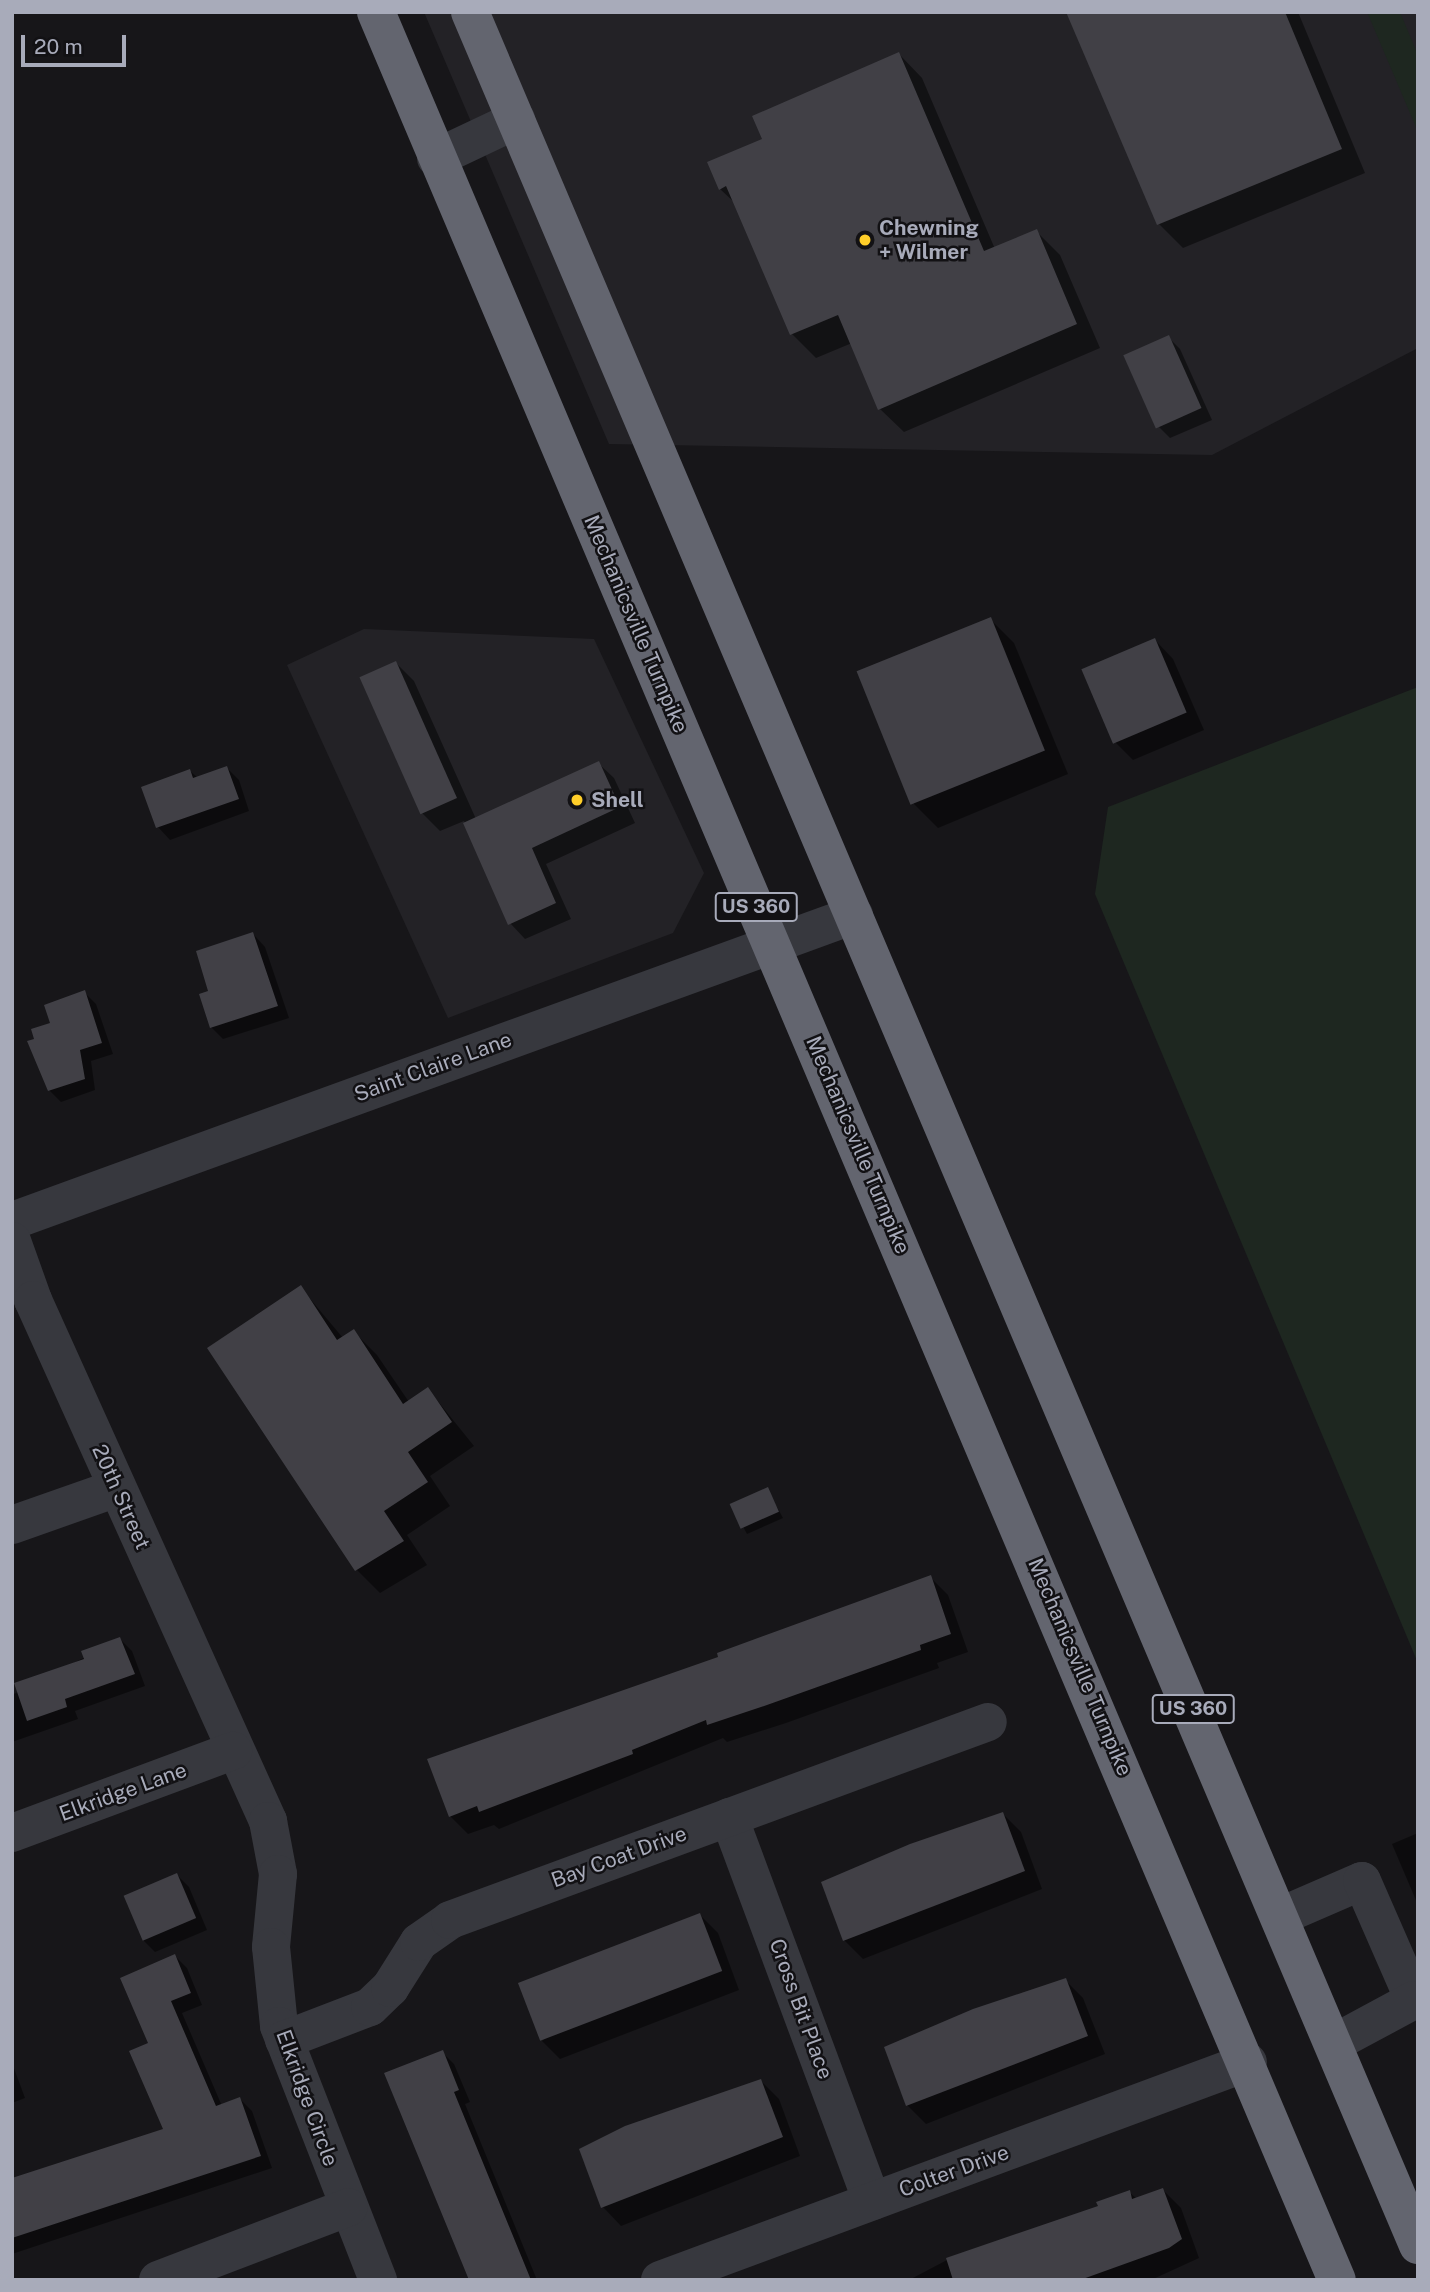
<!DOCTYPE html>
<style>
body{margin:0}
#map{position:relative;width:1430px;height:2292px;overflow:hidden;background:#171619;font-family:"Public Sans",sans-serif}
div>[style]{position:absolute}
.built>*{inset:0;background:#232226}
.green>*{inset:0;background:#1e2720}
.shadow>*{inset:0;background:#0007}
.building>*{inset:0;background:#414046;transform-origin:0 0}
.minor>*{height:38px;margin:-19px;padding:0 19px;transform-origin:19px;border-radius:19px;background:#37383e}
.highway>*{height:38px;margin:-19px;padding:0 19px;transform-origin:19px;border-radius:19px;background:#63656f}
.dots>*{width:19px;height:19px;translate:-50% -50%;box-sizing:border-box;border:4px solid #121114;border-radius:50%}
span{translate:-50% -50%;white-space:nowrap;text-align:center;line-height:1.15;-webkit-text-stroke:5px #121114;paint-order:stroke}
.shield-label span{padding:2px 5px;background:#121114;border:2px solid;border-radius:5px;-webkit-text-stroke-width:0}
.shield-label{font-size:19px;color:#a8abba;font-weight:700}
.poi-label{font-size:21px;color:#a8abba;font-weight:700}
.left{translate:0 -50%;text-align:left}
.street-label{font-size:21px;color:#a8abba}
.frame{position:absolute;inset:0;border:14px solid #a8abba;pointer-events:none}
.scale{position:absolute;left:21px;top:35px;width:105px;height:32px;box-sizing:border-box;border:4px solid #a8abba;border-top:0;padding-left:9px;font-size:21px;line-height:24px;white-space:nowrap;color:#a8abba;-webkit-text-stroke:5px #121114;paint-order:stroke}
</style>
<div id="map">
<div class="built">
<i style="clip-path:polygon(424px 12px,1418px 12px,1418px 348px,1212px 455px,609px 444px)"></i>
<i style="clip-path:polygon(364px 629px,594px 639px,704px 873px,673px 933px,448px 1018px,287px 665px)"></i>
</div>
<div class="green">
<i style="clip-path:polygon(1367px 12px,1400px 12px,1418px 55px,1418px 132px)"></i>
<i style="clip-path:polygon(1418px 687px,1418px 1663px,1095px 894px,1108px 807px)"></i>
</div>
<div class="shadow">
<i style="clip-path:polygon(1068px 12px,1298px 12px,1365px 173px,1183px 248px,1159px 224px)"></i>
<i style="clip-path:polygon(899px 54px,922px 78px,995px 249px,1036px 231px,1060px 255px,1100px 348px,904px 432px,880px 409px,852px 343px,816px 358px,792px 334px,736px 204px,720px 189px,765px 140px)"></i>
<i style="clip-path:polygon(1168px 337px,1180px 349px,1212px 420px,1170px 438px,1158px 426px)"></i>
<i style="clip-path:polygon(990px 619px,1014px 643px,1068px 774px,938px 828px,914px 804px,860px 674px)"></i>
<i style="clip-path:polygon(1155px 640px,1173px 659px,1204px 730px,1133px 760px,1115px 742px)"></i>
<i style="clip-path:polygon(396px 663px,414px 681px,476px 819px,598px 763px,614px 778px,635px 823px,546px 864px,571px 919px,525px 939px,510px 923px,464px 821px,440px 831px,422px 813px)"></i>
<i style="clip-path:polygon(227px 768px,239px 780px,249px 811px,170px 840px,158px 827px,143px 788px,190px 771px,198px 778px)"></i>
<i style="clip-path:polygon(253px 934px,265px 947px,289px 1018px,223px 1039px,211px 1027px,211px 992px)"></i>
<i style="clip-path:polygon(85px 993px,96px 1004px,113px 1054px,91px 1061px,95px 1090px,61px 1102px,49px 1090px,36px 1040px)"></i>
<i style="clip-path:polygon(301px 1288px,343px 1338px,353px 1331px,377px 1355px,409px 1402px,428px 1389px,474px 1446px,430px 1476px,450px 1506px,407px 1535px,427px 1565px,380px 1593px,356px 1569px)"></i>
<i style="clip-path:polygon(767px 1489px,783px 1518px,747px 1534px,731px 1504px)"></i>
<i style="clip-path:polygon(930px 1577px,948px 1595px,968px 1652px,937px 1663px,939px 1668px,786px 1723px,727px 1742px,723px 1738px,499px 1829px,494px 1825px,468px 1834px,450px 1816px,720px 1658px)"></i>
<i style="clip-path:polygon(120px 1639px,132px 1651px,145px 1686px,75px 1711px,78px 1719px,12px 1742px,12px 1695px)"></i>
<i style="clip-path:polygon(1003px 1814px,1021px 1832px,1042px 1889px,863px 1959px,844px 1940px)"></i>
<i style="clip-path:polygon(1418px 1833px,1418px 1905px,1392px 1844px)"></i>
<i style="clip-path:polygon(177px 1875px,189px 1887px,207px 1930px,155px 1952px,143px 1940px)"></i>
<i style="clip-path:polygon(700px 1915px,718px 1933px,739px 1990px,560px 2059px,542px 2041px)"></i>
<i style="clip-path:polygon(175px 1956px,187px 1968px,202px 2005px,182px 2013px,222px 2106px,240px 2099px,252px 2111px,272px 2168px,12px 2254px,12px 2180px,165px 2130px,151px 2044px)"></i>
<i style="clip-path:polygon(1065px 1980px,1083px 1998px,1105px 2054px,926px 2124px,907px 2105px)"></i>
<i style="clip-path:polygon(442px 2052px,454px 2064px,470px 2102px,465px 2104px,537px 2280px,471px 2280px)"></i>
<i style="clip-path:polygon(12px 2063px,25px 2098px,12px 2103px)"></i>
<i style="clip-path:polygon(761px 2081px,779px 2099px,800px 2156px,621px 2226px,603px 2207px,581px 2149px)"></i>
<i style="clip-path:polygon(1163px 2190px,1181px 2208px,1199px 2258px,1151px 2280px,909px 2280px,947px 2260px,1100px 2207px,1129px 2192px,1137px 2199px)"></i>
</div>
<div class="building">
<i style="clip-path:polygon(1066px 12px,1285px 12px,1342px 149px,1157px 225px)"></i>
<i style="clip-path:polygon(899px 52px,984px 251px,1037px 229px,1077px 324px,878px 410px,838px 315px,790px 335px,726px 186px,719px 190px,707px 162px,762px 139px,752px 116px)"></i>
<i style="left:1169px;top:335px;width:80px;height:50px;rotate:66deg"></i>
<i style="left:991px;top:617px;width:144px;height:145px;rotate:68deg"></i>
<i style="left:1155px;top:638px;width:81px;height:80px;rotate:67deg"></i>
<i style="left:396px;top:661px;width:150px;height:40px;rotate:66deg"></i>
<i style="clip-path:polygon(599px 761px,620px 807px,532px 848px,556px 903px,508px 925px,463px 823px)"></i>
<i style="clip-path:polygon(227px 766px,239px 799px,156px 828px,141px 787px,190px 769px,193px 778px)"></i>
<i style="clip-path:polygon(253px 932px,278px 1006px,210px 1028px,199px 994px,208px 991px,196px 951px)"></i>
<i style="clip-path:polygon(85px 990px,102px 1043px,80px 1050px,85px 1079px,48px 1091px,27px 1041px,34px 1039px,31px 1029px,50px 1023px,44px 1005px)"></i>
<i style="clip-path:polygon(301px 1285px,337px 1340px,354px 1329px,403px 1404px,428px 1387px,452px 1422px,408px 1452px,428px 1482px,384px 1511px,404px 1541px,355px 1571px,207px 1348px)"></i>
<i style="left:768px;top:1487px;width:27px;height:42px;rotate:66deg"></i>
<i style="clip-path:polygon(931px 1575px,951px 1634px,920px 1645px,921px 1650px,767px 1705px,707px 1725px,706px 1720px,632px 1750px,633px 1754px,479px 1812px,477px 1806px,449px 1817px,427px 1759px,718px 1657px,717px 1653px)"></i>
<i style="clip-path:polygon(120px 1637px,135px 1674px,65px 1699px,67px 1707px,27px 1721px,14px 1683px,84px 1659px,81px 1651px)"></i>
<i style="clip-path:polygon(1003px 1812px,1025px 1871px,843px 1941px,821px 1882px,910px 1844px)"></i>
<i style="left:177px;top:1873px;width:49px;height:58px;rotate:67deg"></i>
<i style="left:700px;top:1913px;width:62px;height:195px;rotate:69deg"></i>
<i style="clip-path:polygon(175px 1954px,191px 1993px,171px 2001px,216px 2106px,240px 2097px,261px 2156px,12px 2238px,12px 2178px,163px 2129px,129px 2051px,148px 2043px,120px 1978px)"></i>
<i style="clip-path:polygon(1066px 1978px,1088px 2036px,906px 2106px,884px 2047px,973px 2009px)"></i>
<i style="clip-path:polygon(443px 2050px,459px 2090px,454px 2092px,531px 2280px,469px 2280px,384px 2073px)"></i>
<i style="clip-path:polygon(761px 2079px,783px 2137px,601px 2208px,579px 2149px,625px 2126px)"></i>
<i style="clip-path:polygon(1163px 2188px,1182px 2239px,1169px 2248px,1080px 2280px,953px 2280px,946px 2258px,1098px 2206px,1096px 2202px,1130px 2190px,1132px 2199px)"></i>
</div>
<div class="minor">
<i style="left:436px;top:158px;width:89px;rotate:-25.4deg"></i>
<i style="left:12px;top:1221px;width:896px;rotate:-19.97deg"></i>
<i style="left:12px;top:1241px;width:63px;rotate:70.4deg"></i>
<i style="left:33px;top:1300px;width:572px;rotate:65.72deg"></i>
<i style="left:268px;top:1821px;width:54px;rotate:79.3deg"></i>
<i style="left:278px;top:1874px;width:73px;rotate:95.5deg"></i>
<i style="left:271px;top:1947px;width:79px;rotate:84.2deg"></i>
<i style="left:279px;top:2026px;width:273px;rotate:68.7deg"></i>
<i style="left:12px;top:1525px;width:111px;rotate:-19.4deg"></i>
<i style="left:729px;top:1817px;width:410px;rotate:69.6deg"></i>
<i style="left:12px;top:1833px;width:236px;rotate:-20.4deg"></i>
<i style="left:1281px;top:1916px;width:88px;rotate:-23.4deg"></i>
<i style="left:1362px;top:1881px;width:130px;rotate:66.4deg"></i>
<i style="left:1414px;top:2000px;width:91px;rotate:151.7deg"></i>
<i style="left:284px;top:2040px;width:92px;rotate:-21deg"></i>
<i style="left:370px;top:2007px;width:28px;rotate:-44deg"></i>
<i style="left:390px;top:1988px;width:54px;rotate:-57.8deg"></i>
<i style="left:419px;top:1942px;width:38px;rotate:-35deg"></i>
<i style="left:450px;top:1920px;width:573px;rotate:-20.21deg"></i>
<i style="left:158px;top:2280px;width:204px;rotate:-20.9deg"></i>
<i style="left:660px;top:2280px;width:627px;rotate:-20.34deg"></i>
</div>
<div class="highway">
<i style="left:376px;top:12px;width:2463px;rotate:67.04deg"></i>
<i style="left:470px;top:12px;width:2426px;rotate:67deg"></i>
</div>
<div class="dots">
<i style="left:865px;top:240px;background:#ffce29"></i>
<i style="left:577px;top:800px;background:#ffce29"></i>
</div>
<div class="shield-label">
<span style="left:756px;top:907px">US 360</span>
<span style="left:1193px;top:1709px">US 360</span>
</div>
<div class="poi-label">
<span class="left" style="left:879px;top:240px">Chewning<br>+ Wilmer</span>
<span class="left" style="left:591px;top:800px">Shell</span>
</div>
<div class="street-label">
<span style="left:636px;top:624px;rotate:67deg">Mechanicsville Turnpike</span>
<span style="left:433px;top:1067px;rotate:-20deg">Saint Claire Lane</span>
<span style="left:858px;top:1145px;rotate:67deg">Mechanicsville Turnpike</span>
<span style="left:121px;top:1497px;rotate:66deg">20th Street</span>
<span style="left:1080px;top:1667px;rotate:67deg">Mechanicsville Turnpike</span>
<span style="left:123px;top:1792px;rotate:-20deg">Elkridge Lane</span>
<span style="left:619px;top:1857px;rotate:-20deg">Bay Coat Drive</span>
<span style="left:801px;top:2009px;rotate:70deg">Cross Bit Place</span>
<span style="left:307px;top:2098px;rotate:70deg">Elkridge Circle</span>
<span style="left:954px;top:2171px;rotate:-20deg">Colter Drive</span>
</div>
<div class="frame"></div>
<div class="scale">20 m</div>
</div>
